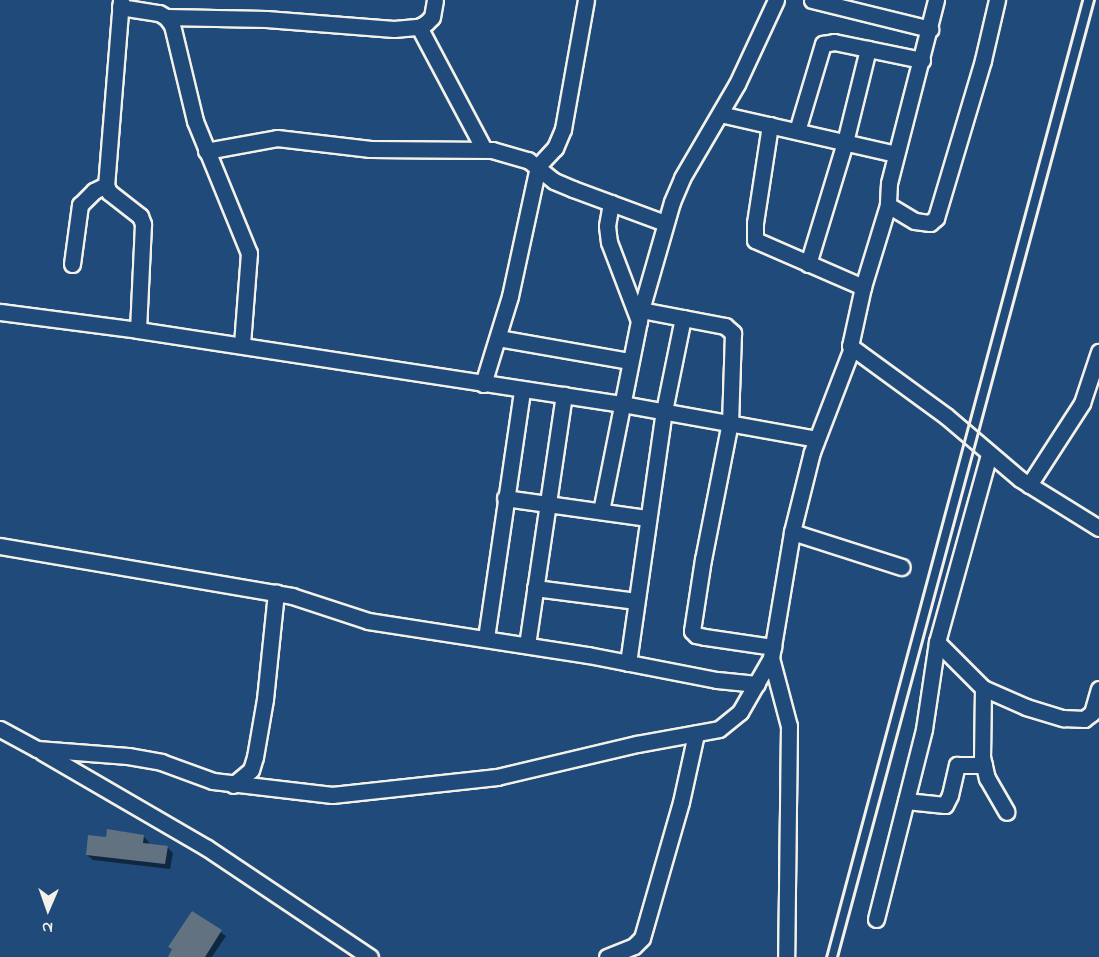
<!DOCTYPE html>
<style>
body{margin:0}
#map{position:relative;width:1099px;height:957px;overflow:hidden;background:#1f4a7a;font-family:"Indie Flower",sans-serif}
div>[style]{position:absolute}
.shadow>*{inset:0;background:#0007}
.building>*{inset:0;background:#627281}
.roads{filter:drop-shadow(2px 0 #f4f1e8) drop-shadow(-2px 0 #f4f1e8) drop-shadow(0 2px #f4f1e8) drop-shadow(0 -2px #f4f1e8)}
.minor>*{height:15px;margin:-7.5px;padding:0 7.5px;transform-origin:7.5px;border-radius:7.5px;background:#1f4a7a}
.rail>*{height:3px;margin:-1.5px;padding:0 1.5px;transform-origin:1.5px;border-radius:1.5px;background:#f4f1e8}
span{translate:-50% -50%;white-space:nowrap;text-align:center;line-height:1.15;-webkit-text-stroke:6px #1f4a7a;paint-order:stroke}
.north{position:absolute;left:18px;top:879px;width:60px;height:60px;-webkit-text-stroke:4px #1f4a7a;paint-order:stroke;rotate:182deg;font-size:16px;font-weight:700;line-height:24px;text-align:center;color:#f4f1e8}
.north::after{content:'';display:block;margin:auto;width:21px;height:27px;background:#f4f1e8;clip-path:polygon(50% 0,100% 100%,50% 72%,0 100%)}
</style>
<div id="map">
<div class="shadow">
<i style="clip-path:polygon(143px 836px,149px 842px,148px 845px,167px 847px,173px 853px,170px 869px,93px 860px,87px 855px,107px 839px)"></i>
<i style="clip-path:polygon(193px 913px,226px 936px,212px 957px,169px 957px)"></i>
</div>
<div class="building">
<i style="clip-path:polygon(107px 829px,144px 835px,143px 843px,168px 846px,165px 864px,86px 855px,88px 835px,106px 837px)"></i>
<i style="clip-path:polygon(192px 911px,222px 930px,205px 957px,168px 957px,172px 949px,168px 947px)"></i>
</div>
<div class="roads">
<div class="minor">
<i style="left:121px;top:0;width:186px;rotate:94.6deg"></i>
<i style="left:106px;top:185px;width:8px;rotate:67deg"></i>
<i style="left:109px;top:192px;width:39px;rotate:38deg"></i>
<i style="left:140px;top:216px;width:9px;rotate:69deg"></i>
<i style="left:143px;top:224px;width:106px;rotate:92.7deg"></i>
<i style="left:812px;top:0;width:122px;rotate:13.8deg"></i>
<i style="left:936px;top:0;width:189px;rotate:104.4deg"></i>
<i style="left:889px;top:183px;width:22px;rotate:93deg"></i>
<i style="left:888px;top:205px;width:86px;rotate:107deg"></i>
<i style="left:863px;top:287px;width:60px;rotate:102.4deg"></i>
<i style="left:850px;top:346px;width:119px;rotate:36.1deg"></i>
<i style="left:946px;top:416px;width:97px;rotate:40.4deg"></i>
<i style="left:1020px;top:479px;width:93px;rotate:31.8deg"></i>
<i style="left:120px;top:7px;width:39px;rotate:9deg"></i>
<i style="left:159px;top:13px;width:8px;rotate:30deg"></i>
<i style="left:166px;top:17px;width:10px;rotate:53deg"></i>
<i style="left:172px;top:25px;width:99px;rotate:76.5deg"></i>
<i style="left:195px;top:121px;width:143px;rotate:67.8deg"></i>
<i style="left:249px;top:253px;width:92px;rotate:94.4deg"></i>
<i style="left:166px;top:17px;width:100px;rotate:1.1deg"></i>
<i style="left:266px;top:19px;width:128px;rotate:4.5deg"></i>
<i style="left:394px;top:29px;width:25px;rotate:-5deg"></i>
<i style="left:419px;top:27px;width:8px;rotate:-30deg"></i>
<i style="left:426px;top:23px;width:8px;rotate:-45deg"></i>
<i style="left:432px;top:17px;width:17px;rotate:-80deg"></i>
<i style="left:419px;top:27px;width:138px;rotate:62deg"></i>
<i style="left:720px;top:114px;width:180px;rotate:12.8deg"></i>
<i style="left:770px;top:125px;width:99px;rotate:98.7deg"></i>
<i style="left:755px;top:223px;width:17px;rotate:90deg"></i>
<i style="left:755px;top:240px;width:118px;rotate:23.5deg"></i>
<i style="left:797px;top:131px;width:91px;rotate:-73.4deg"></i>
<i style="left:823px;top:44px;width:11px;rotate:-10deg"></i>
<i style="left:834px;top:42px;width:90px;rotate:11.6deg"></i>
<i style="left:206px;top:151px;width:72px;rotate:-10.4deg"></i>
<i style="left:277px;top:138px;width:94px;rotate:6.7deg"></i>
<i style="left:370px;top:149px;width:122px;rotate:0.5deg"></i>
<i style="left:492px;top:150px;width:37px;rotate:16deg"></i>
<i style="left:528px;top:160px;width:33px;rotate:39deg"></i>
<i style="left:554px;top:181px;width:21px;rotate:23deg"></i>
<i style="left:573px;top:189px;width:98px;rotate:20.3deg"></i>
<i style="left:611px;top:203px;width:23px;rotate:100deg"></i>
<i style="left:607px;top:226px;width:16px;rotate:83deg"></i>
<i style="left:609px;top:242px;width:85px;rotate:69.2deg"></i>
<i style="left:888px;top:205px;width:31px;rotate:31deg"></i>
<i style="left:915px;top:221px;width:15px;rotate:8deg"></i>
<i style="left:930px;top:223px;width:8px;rotate:-40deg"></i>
<i style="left:936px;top:218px;width:165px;rotate:-73.4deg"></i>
<i style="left:983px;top:60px;width:62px;rotate:-76.9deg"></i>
<i style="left:72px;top:264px;width:60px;rotate:-82.3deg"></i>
<i style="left:80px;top:205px;width:20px;rotate:-45deg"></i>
<i style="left:94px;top:191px;width:13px;rotate:-27deg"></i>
<i style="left:808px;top:264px;width:127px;rotate:-73.1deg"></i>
<i style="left:845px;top:142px;width:96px;rotate:-76.1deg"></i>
<i style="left:641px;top:310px;width:86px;rotate:10.8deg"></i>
<i style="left:725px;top:326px;width:11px;rotate:41deg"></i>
<i style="left:733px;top:333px;width:89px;rotate:91.9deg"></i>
<i style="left:730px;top:422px;width:140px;rotate:101.1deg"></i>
<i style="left:703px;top:559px;width:73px;rotate:98.7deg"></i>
<i style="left:692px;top:631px;width:6px;rotate:45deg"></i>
<i style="left:696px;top:635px;width:9px;rotate:13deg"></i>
<i style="left:705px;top:637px;width:69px;rotate:8.4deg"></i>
<i style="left:0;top:312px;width:139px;rotate:7.4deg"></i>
<i style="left:138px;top:330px;width:490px;rotate:8.7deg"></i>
<i style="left:622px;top:404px;width:197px;rotate:10.2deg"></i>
<i style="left:498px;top:338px;width:134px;rotate:9.9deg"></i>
<i style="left:483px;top:384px;width:92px;rotate:-72.9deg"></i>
<i style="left:510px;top:296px;width:133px;rotate:-77.8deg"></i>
<i style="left:538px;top:166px;width:25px;rotate:-47deg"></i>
<i style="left:555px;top:148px;width:21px;rotate:-67deg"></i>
<i style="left:563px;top:129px;width:131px;rotate:-79.9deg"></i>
<i style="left:1029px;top:485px;width:98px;rotate:-57.1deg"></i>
<i style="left:1082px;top:403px;width:54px;rotate:-71.6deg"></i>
<i style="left:505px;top:498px;width:144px;rotate:8deg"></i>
<i style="left:601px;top:511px;width:205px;rotate:-78.7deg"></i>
<i style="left:641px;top:310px;width:112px;rotate:-74deg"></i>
<i style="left:672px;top:202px;width:26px;rotate:-67deg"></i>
<i style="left:682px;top:178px;width:109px;rotate:-59.7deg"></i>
<i style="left:737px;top:84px;width:93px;rotate:-65.1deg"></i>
<i style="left:792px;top:532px;width:115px;rotate:17.7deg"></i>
<i style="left:0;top:546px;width:296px;rotate:9.7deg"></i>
<i style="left:292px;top:596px;width:80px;rotate:18.2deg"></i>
<i style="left:368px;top:621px;width:223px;rotate:8.8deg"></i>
<i style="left:588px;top:655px;width:131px;rotate:11deg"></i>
<i style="left:717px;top:680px;width:40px;rotate:5.7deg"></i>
<i style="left:535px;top:588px;width:102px;rotate:7.3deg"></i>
<i style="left:486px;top:638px;width:251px;rotate:-81.7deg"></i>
<i style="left:937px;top:642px;width:65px;rotate:45deg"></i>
<i style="left:983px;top:688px;width:47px;rotate:23.8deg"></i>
<i style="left:1026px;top:707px;width:39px;rotate:17deg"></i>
<i style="left:1063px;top:718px;width:21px;rotate:3deg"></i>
<i style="left:1084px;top:719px;width:10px;rotate:-37deg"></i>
<i style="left:1092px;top:713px;width:25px;rotate:-74deg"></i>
<i style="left:527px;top:645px;width:253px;rotate:-81.6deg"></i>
<i style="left:771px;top:658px;width:70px;rotate:75.2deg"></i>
<i style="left:789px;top:726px;width:231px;rotate:90.7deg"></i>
<i style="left:628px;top:663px;width:255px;rotate:-81.9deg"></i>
<i style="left:664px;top:411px;width:95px;rotate:-78.5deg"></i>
<i style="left:983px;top:688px;width:69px;rotate:90.8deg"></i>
<i style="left:982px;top:757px;width:22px;rotate:77deg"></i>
<i style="left:987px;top:778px;width:39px;rotate:60deg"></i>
<i style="left:0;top:729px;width:42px;rotate:28.4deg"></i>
<i style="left:37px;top:749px;width:91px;rotate:4.4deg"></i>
<i style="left:128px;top:756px;width:34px;rotate:10deg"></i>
<i style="left:161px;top:762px;width:55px;rotate:20.1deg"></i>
<i style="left:213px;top:781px;width:120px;rotate:6.7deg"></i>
<i style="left:332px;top:795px;width:166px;rotate:-6.2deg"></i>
<i style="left:497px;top:777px;width:144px;rotate:-13.3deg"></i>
<i style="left:637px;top:744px;width:83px;rotate:-10.4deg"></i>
<i style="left:719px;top:729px;width:27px;rotate:-39deg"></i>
<i style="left:740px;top:712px;width:62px;rotate:-60.1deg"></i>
<i style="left:771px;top:658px;width:128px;rotate:-80.5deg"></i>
<i style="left:792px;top:532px;width:82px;rotate:-76deg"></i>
<i style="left:812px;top:452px;width:111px;rotate:-69deg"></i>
<i style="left:42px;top:752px;width:191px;rotate:30.2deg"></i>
<i style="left:207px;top:848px;width:196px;rotate:33.8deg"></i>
<i style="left:233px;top:785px;width:23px;rotate:-40deg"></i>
<i style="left:251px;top:770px;width:14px;rotate:-73deg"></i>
<i style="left:255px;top:757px;width:59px;rotate:-80.2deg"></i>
<i style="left:265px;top:699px;width:107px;rotate:-84.1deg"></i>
<i style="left:906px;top:801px;width:39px;rotate:6deg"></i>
<i style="left:945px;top:805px;width:11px;rotate:-63deg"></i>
<i style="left:950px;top:795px;width:31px;rotate:-77deg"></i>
<i style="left:957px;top:765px;width:27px"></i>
<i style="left:876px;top:919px;width:196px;rotate:-75.8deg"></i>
<i style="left:924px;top:729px;width:88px;rotate:-81.5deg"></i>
<i style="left:937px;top:642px;width:195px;rotate:-74.5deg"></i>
<i style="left:607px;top:957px;width:29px;rotate:-22deg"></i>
<i style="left:634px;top:946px;width:11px;rotate:-45deg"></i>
<i style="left:642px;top:938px;width:141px;rotate:-74deg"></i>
<i style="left:681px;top:802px;width:70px;rotate:-77.6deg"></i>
</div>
</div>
<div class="rail">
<i style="left:826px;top:957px;width:991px;rotate:-75.02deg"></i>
<i style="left:837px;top:957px;width:991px;rotate:-74.97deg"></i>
</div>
<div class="north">N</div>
</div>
